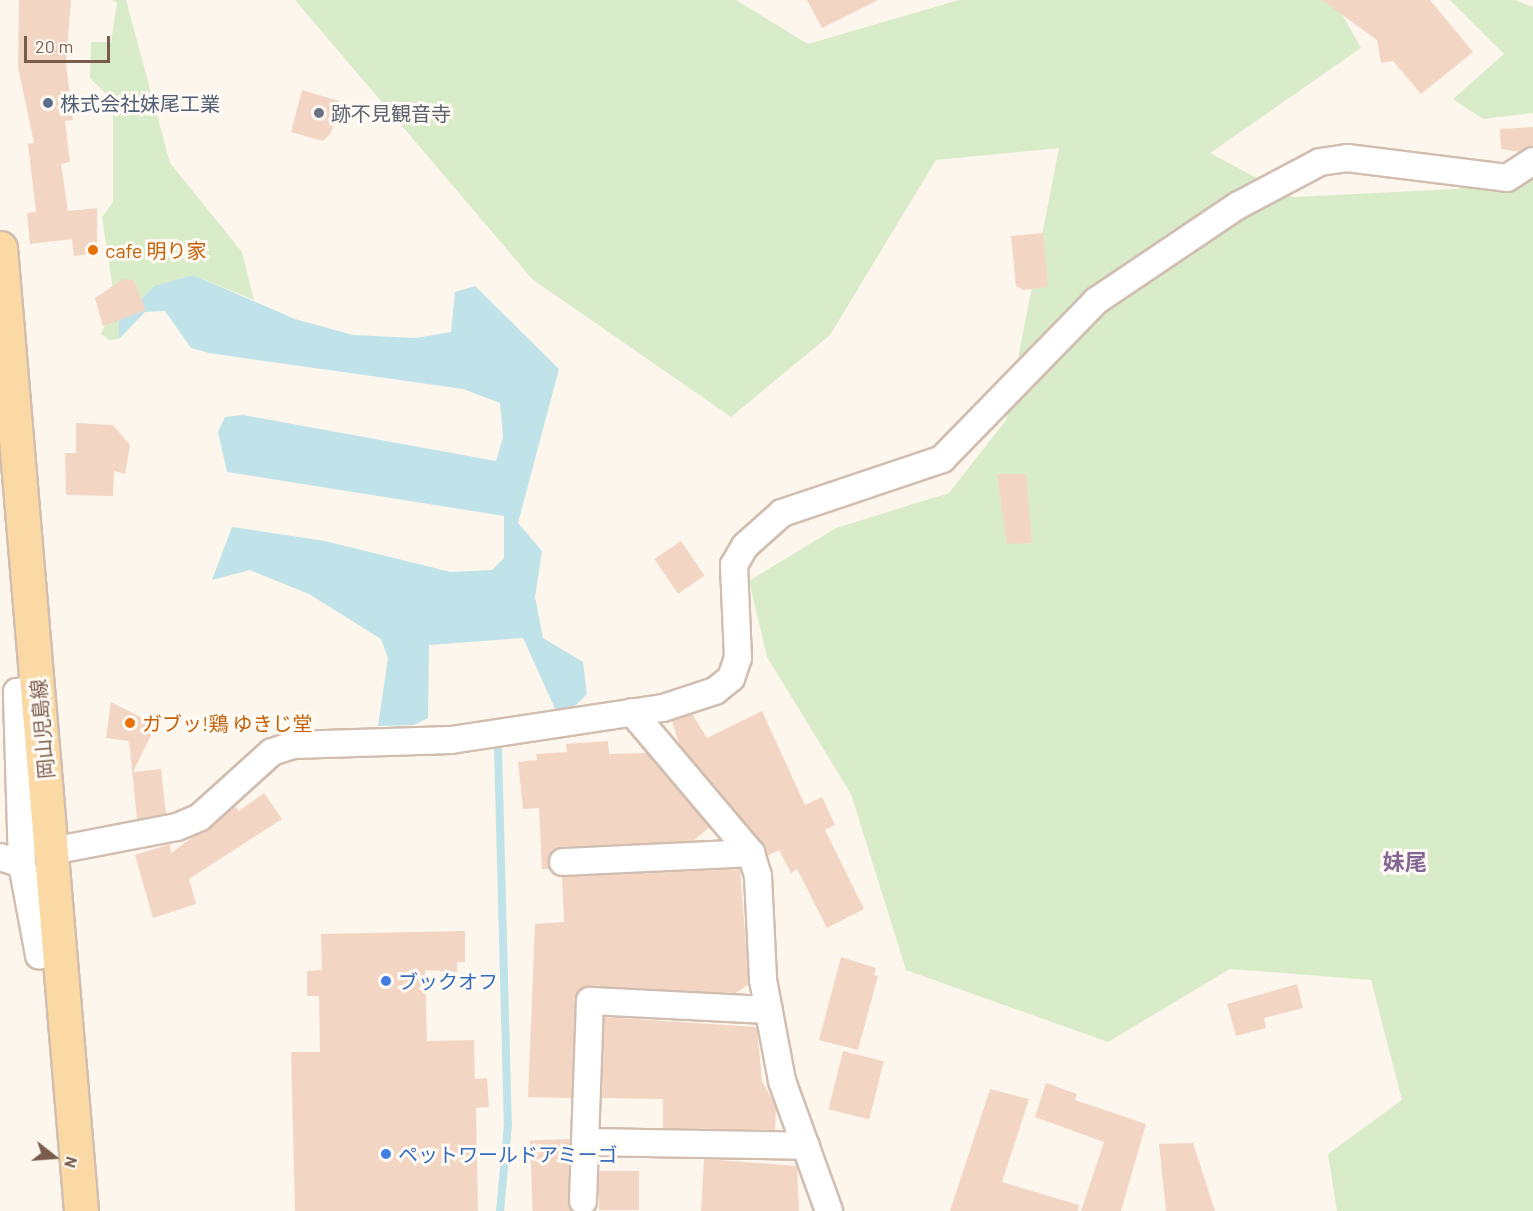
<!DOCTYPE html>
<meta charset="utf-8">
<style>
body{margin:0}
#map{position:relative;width:1533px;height:1211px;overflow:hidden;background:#fdf6ec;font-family:Barlow,"Noto Sans JP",sans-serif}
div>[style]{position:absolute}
.green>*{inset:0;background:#d8ecc9}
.water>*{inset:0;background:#bfe3e8}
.stream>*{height:8px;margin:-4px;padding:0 4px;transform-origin:4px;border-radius:4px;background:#bfe3e8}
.building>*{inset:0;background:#f3d5c3;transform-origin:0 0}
.roads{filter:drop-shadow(2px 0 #d1beb0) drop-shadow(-2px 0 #d1beb0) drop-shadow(0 2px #d1beb0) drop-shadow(0 -2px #d1beb0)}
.minor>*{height:26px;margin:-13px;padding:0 13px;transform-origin:13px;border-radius:13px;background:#fff}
.primary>*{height:33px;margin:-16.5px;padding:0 16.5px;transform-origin:16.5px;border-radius:16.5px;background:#fbd9a5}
.dots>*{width:16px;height:16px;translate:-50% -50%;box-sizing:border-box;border:3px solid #fffaf3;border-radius:50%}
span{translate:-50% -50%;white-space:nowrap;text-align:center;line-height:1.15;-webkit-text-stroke:6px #fffaf3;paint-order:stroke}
.service-label{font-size:20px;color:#4e5e75}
.left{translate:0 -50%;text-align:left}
.worship-label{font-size:20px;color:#5b616d}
.food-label{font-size:20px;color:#c56008}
.street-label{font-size:20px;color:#7a5c4d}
.shop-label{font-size:20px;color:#366cbe}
.quarter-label{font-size:22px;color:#846695;font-weight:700}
.north{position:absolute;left:24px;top:1127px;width:60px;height:60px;-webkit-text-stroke:4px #fffaf3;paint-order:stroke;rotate:107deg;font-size:16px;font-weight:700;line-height:24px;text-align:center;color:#7a5c4d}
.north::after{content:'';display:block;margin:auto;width:21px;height:27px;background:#7a5c4d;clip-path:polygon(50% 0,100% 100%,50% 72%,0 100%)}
.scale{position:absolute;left:24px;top:36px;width:86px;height:27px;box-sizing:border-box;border:3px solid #7a5c4d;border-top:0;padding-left:8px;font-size:18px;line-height:21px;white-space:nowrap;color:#7a5c4d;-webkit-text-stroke:4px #fffaf3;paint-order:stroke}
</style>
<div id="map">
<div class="green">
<i style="clip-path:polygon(112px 0,126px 0,170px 163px,242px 252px,254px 300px,193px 275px,154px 286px,119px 322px,119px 339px,109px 340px,101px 334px,115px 303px,102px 217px,113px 202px,113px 101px,90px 78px,91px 42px,111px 42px,117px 3px)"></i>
<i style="clip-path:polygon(295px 0,736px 0,808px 44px,959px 0,1334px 0,1361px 48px,1210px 153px,1292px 197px,1455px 189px,1533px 178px,1533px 1211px,1337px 1211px,1328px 1154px,1402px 1100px,1371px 980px,1230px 969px,1108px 1042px,906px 970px,851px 794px,767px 657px,749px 581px,836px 528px,949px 493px,1006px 420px,1059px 148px,936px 160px,830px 335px,731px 417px,532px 279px)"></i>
<i style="clip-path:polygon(1450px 0,1515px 0,1533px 7px,1533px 113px,1483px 119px,1453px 99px,1504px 54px)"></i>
</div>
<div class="water">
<i style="clip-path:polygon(193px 275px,295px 319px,353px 335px,416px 338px,451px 332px,455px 292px,475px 286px,559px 369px,518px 523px,542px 551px,535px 597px,543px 638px,583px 662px,587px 694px,571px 710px,557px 713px,523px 638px,429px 645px,428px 718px,414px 725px,378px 726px,388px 658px,381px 639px,309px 594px,250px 570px,212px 580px,232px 527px,325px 541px,451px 572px,492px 570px,504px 558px,504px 516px,227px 472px,218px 432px,225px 417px,243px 415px,496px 461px,503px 437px,500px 403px,463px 389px,209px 353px,191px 348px,165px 311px,145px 312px,119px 339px,119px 322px,154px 286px)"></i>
</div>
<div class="stream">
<i style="left:498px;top:748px;width:377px;rotate:88.5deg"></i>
<i style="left:508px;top:1125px;width:86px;rotate:95.3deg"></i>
</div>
<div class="building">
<i style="clip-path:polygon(19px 0,71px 0,66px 64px,73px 120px,65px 121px,70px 162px,61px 164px,68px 211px,97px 208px,97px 253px,74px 256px,72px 239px,30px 244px,27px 213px,36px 212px,28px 144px,34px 143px,18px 67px)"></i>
<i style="clip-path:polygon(807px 0,878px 0,822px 28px)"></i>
<i style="clip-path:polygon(1322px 0,1430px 0,1473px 52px,1421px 94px,1393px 61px,1381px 63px,1377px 40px)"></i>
<i style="clip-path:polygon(302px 90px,339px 101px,331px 133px,323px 141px,291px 132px)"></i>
<i style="clip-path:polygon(1533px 127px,1533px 146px,1520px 152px,1501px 149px,1500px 129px)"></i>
<i style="clip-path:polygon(1043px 233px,1048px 287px,1023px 290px,1016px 286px,1011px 236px)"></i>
<i style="clip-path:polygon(123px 279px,133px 280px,146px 310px,103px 326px,95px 298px)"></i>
<i style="clip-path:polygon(76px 423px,113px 425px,130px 445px,125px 474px,114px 471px,113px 496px,66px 495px,65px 453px,76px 453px)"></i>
<i style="clip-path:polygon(997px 474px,1026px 474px,1032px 543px,1007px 544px)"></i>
<i style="left:681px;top:541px;width:42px;height:32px;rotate:56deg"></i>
<i style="clip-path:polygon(111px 702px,156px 725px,133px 772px,161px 769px,166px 814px,137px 819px,129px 741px,106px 738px)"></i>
<i style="clip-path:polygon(762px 711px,805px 805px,822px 797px,835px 825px,825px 830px,864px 909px,827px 928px,797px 869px,791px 873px,779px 850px,767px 856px,679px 744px,672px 721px,692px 714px,707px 738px)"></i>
<i style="clip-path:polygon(608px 741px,609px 754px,647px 753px,710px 827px,693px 841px,562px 847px,550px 855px,550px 869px,542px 869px,539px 808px,523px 809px,518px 762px,537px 760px,536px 754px,567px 752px,566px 744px)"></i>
<i style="clip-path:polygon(264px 793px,282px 819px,189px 879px,196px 904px,153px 918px,135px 855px,170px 844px,171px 853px,235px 806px,239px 811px)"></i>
<i style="clip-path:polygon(740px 869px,749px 984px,736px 993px,584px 987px,575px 1000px,572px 1098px,528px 1097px,535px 924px,564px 922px,562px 877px)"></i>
<i style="clip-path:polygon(465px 931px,465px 962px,457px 962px,457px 972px,425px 970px,427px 1041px,474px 1040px,475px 1079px,487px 1078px,489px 1107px,476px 1108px,478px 1211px,295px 1211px,291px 1052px,320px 1052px,319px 996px,307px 996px,307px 971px,322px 970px,321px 934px)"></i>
<i style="clip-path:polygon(841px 957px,876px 968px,874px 975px,878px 976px,858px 1050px,819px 1040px)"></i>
<i style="clip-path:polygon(1297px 984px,1303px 1008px,1264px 1018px,1266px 1028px,1236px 1036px,1227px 1004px)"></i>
<i style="clip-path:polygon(604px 1017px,757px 1027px,762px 1081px,776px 1107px,775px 1130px,663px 1128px,663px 1099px,602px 1098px)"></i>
<i style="left:843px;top:1051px;width:42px;height:60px;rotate:14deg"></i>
<i style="clip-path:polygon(1046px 1083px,1077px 1094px,1075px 1100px,1146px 1124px,1121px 1211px,1081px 1211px,1104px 1142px,1035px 1117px)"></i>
<i style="clip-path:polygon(990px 1089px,1029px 1099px,1002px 1182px,1079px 1205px,1078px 1211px,950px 1211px)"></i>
<i style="left:570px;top:1139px;width:72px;height:40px;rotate:88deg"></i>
<i style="clip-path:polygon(1193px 1143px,1215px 1211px,1166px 1211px,1159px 1144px)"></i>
<i style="clip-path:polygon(704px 1159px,797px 1166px,799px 1211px,701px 1211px)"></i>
<i style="left:639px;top:1171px;width:39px;height:40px;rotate:90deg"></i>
</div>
<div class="roads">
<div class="minor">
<i style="left:632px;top:712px;width:185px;rotate:49.8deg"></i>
<i style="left:751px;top:853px;width:24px;rotate:73deg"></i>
<i style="left:758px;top:876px;width:104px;rotate:87.2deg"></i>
<i style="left:763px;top:980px;width:103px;rotate:79.3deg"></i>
<i style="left:782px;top:1081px;width:138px;rotate:70.1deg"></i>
<i style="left:52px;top:851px;width:127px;rotate:-10.9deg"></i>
<i style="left:177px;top:827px;width:25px;rotate:-23deg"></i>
<i style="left:200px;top:817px;width:97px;rotate:-42.1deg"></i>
<i style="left:272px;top:752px;width:22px;rotate:-18deg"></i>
<i style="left:293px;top:745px;width:158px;rotate:-1.8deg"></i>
<i style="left:451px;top:740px;width:214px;rotate:-8.6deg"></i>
<i style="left:663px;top:708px;width:55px;rotate:-18.1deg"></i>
<i style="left:715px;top:691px;width:21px;rotate:-39deg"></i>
<i style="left:731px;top:678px;width:21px;rotate:-71deg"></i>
<i style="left:738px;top:658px;width:93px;rotate:-92.5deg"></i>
<i style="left:734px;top:565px;width:22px;rotate:-60deg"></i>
<i style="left:745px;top:546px;width:50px;rotate:-41.7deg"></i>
<i style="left:782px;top:513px;width:169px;rotate:-18.6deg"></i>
<i style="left:942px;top:459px;width:221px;rotate:-45.7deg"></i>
<i style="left:1096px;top:301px;width:170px;rotate:-34deg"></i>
<i style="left:1237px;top:206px;width:94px;rotate:-27.9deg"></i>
<i style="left:1320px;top:162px;width:27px;rotate:-8deg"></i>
<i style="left:1347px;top:158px;width:161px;rotate:7.1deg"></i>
<i style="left:1507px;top:178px;width:31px;rotate:-33deg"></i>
<i style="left:0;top:857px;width:23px;rotate:18deg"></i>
<i style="left:22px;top:864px;width:93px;rotate:79.4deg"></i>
<i style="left:39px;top:955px;width:20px;rotate:-3deg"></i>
<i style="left:563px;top:862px;width:188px;rotate:-2.7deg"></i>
<i style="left:22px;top:864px;width:172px;rotate:-91.7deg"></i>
<i style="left:17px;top:692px;width:22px;rotate:-10deg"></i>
<i style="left:586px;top:1142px;width:220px;rotate:1deg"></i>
<i style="left:583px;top:1201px;width:200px;rotate:-88deg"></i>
<i style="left:590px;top:1001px;width:179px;rotate:2.9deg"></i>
</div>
<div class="primary">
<i style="left:0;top:248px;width:966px;rotate:85.19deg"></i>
</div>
</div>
<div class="dots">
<i style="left:48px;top:103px;background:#5c6f8a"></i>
<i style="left:319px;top:113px;background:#6b7280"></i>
<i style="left:93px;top:250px;background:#e8710a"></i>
<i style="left:130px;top:723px;background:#e8710a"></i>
<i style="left:386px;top:981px;background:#3f7fe0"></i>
<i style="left:386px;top:1154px;background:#3f7fe0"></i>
</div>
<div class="service-label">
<span class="left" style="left:60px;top:103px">株式会社妹尾工業</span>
</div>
<div class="worship-label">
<span class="left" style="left:331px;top:113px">跡不見観音寺</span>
</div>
<div class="food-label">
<span class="left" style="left:105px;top:250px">cafe 明り家</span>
<span class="left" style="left:142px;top:723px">ガブッ!鶏 ゆきじ堂</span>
</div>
<div class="street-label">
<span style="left:42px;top:729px;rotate:-95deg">岡山児島線</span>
</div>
<div class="shop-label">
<span class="left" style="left:398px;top:981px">ブックオフ</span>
<span class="left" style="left:398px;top:1154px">ペットワールドアミーゴ</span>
</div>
<div class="quarter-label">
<span style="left:1405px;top:862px">妹尾</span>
</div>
<div class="north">N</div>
<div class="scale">20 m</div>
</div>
